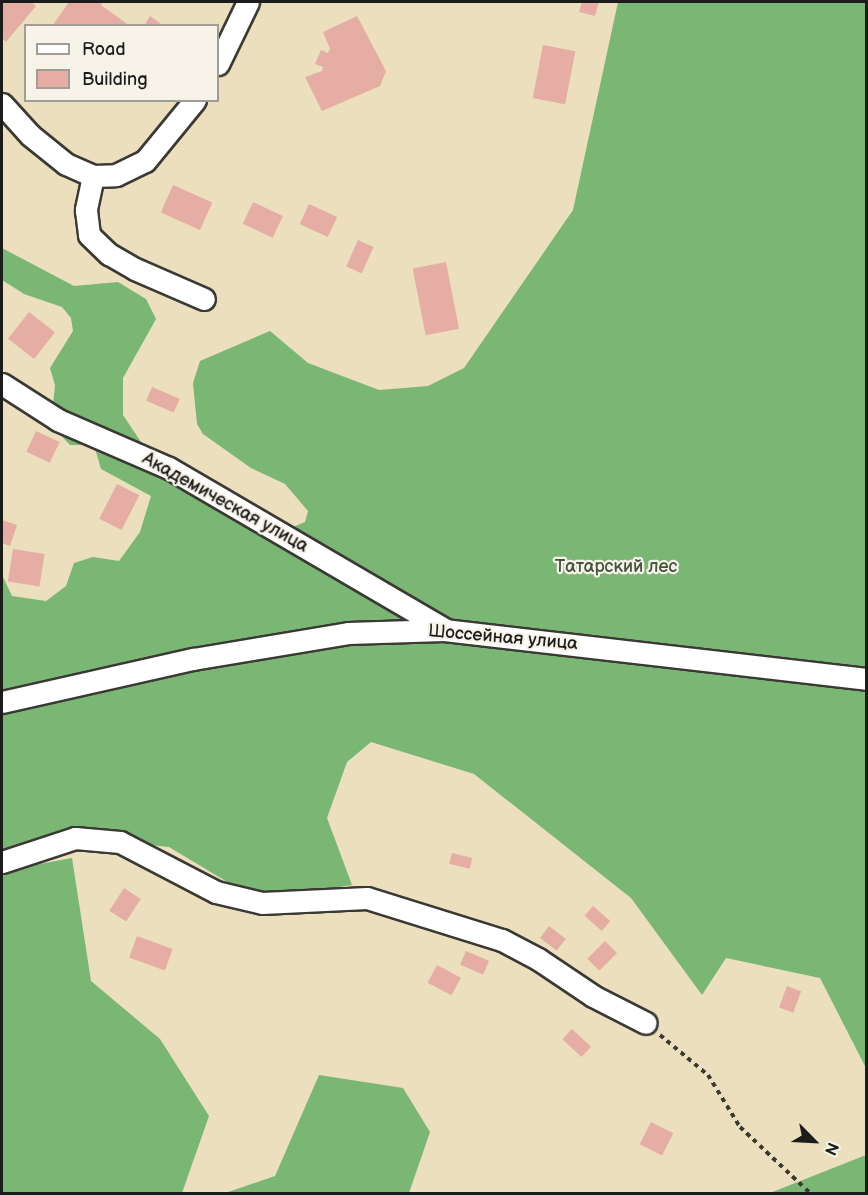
<!DOCTYPE html>
<meta charset="utf-8">
<style>
body{margin:0}
#map{position:relative;width:868px;height:1195px;overflow:hidden;background:#ebdfbd;font-family:"Balsamiq Sans",sans-serif}
div>[style]{position:absolute}
.forest>*{inset:0;background:#7ab674}
.building>*{inset:0;background:#e6ada5;transform-origin:0 0}
.path>*{height:4px;margin-top:-2px;transform-origin:0;background:repeating-linear-gradient(90deg,#3b3934 0 4.5px,transparent 0 9px)}
.roads{filter:drop-shadow(2px 0 #3b3934) drop-shadow(-2px 0 #3b3934) drop-shadow(0 2px #3b3934) drop-shadow(0 -2px #3b3934)}
.minor>*{height:21px;margin:-10.5px;padding:0 10.5px;transform-origin:10.5px;border-radius:10.5px;background:#fff}
span{translate:-50% -50%;white-space:nowrap;text-align:center;line-height:1.15;-webkit-text-stroke:4.5px #f7f3e8;paint-order:stroke}
.street-label{font-size:18px;color:#1c1c1c}
.park-label{font-size:18px;color:#42543c}
.frame{position:absolute;inset:0;border:3px solid #1c1c1c;pointer-events:none}
.legend{position:absolute;left:24px;top:24px;width:195px;height:78px;box-sizing:border-box;background:#f7f3e8;border:2px solid #9f9d96;margin:0;padding:8px 10px;list-style:none;font-size:18px;color:#1c1c1c}
.legend li{display:flex;align-items:center;gap:12px;height:30px}
.legend b{width:30px;border:2px solid #9f9d96}
.north{position:absolute;left:784px;top:1111px;width:60px;height:60px;-webkit-text-stroke:4px #f7f3e8;paint-order:stroke;rotate:114deg;font-size:16px;font-weight:700;line-height:24px;text-align:center;color:#1c1c1c}
.north::after{content:'';display:block;margin:auto;width:21px;height:27px;background:#1c1c1c;clip-path:polygon(50% 0,100% 100%,50% 72%,0 100%)}
</style>
<div id="map">
<div class="forest">
<i style="clip-path:polygon(618px 2px,866px 2px,866px 1068px,820px 978px,726px 958px,702px 995px,631px 898px,474px 774px,371px 742px,347px 762px,327px 818px,352px 885px,290px 895px,239px 889px,169px 847px,52px 835px,2px 865px,2px 575px,12px 596px,46px 601px,66px 586px,74px 563px,93px 557px,119px 561px,140px 532px,151px 496px,101px 469px,94px 445px,70px 445px,51px 425px,55px 385px,50px 368px,73px 331px,71px 318px,62px 307px,24px 294px,2px 280px,2px 248px,74px 286px,118px 282px,146px 299px,156px 319px,123px 378px,123px 415px,143px 445px,279px 523px,293px 527px,305px 522px,308px 511px,285px 484px,251px 468px,203px 434px,197px 424px,193px 383px,200px 361px,270px 331px,308px 363px,379px 390px,428px 386px,464px 368px,573px 210px)"></i>
<i style="clip-path:polygon(72px 858px,91px 981px,160px 1039px,209px 1116px,182px 1193px,2px 1194px,2px 876px,12px 869px)"></i>
<i style="clip-path:polygon(319px 1075px,403px 1088px,430px 1132px,409px 1193px,225px 1193px,275px 1176px)"></i>
<i style="clip-path:polygon(866px 1155px,866px 1193px,770px 1193px)"></i>
</div>
<div class="building">
<i style="clip-path:polygon(2px 2px,31px 2px,36px 6px,6px 42px,2px 38px)"></i>
<i style="clip-path:polygon(69px 2px,103px 2px,101px 5px,130px 26px,52px 26px)"></i>
<i style="clip-path:polygon(582px 2px,599px 2px,595px 16px,579px 12px)"></i>
<i style="clip-path:polygon(150px 16px,164px 26px,144px 26px)"></i>
<i style="clip-path:polygon(357px 16px,386px 71px,380px 86px,322px 111px,305px 77px,322px 71px,323px 67px,315px 64px,321px 50px,328px 53px,330px 49px,323px 32px)"></i>
<i style="left:543px;top:45px;width:33px;height:54px;rotate:11deg"></i>
<i style="left:173px;top:185px;width:43px;height:30px;rotate:24deg"></i>
<i style="left:253px;top:202px;width:33px;height:24px;rotate:25deg"></i>
<i style="left:309px;top:204px;width:31px;height:22px;rotate:25deg"></i>
<i style="left:358px;top:240px;width:17px;height:29px;rotate:24deg"></i>
<i style="left:446px;top:262px;width:68px;height:34px;rotate:79deg"></i>
<i style="left:29px;top:312px;width:33px;height:34px;rotate:38deg"></i>
<i style="left:152px;top:387px;width:30px;height:15px;rotate:23deg"></i>
<i style="left:36px;top:431px;width:26px;height:23px;rotate:25deg"></i>
<i style="left:117px;top:484px;width:25px;height:39px;rotate:27deg"></i>
<i style="clip-path:polygon(2px 520px,17px 525px,10px 546px,2px 543px)"></i>
<i style="left:13px;top:549px;width:32px;height:33px;rotate:9deg"></i>
<i style="left:452px;top:853px;width:21px;height:11px;rotate:14deg"></i>
<i style="left:124px;top:888px;width:20px;height:27px;rotate:33deg"></i>
<i style="left:593px;top:906px;width:23px;height:13px;rotate:41deg"></i>
<i style="left:549px;top:926px;width:21px;height:15px;rotate:37deg"></i>
<i style="left:137px;top:936px;width:38px;height:23px;rotate:20deg"></i>
<i style="left:605px;top:941px;width:17px;height:25px;rotate:45deg"></i>
<i style="left:466px;top:951px;width:25px;height:15px;rotate:23deg"></i>
<i style="left:437px;top:965px;width:27px;height:20px;rotate:28deg"></i>
<i style="left:787px;top:986px;width:15px;height:23px;rotate:20deg"></i>
<i style="left:572px;top:1029px;width:26px;height:14px;rotate:43deg"></i>
<i style="left:651px;top:1122px;width:25px;height:25px;rotate:27deg"></i>
</div>
<div class="path">
<i style="left:660px;top:1035px;width:62px;rotate:39.8deg"></i>
<i style="left:708px;top:1075px;width:61px;rotate:58.4deg"></i>
<i style="left:740px;top:1127px;width:98px;rotate:43.3deg"></i>
</div>
<div class="roads">
<div class="minor">
<i style="left:218px;top:64px;width:69px;rotate:-64.2deg"></i>
<i style="left:2px;top:104px;width:42px;rotate:47.9deg"></i>
<i style="left:30px;top:135px;width:46px;rotate:38.9deg"></i>
<i style="left:66px;top:164px;width:30px;rotate:24deg"></i>
<i style="left:93px;top:176px;width:23px;rotate:-2deg"></i>
<i style="left:116px;top:175px;width:32px;rotate:-26deg"></i>
<i style="left:145px;top:161px;width:79px;rotate:-50.7deg"></i>
<i style="left:93px;top:176px;width:35px;rotate:102deg"></i>
<i style="left:86px;top:210px;width:25px;rotate:83deg"></i>
<i style="left:89px;top:235px;width:28px;rotate:44deg"></i>
<i style="left:109px;top:254px;width:30px;rotate:30deg"></i>
<i style="left:135px;top:269px;width:75px;rotate:23.5deg"></i>
<i style="left:2px;top:384px;width:67px;rotate:32.7deg"></i>
<i style="left:58px;top:420px;width:121px;rotate:23.4deg"></i>
<i style="left:169px;top:468px;width:319px;rotate:30.3deg"></i>
<i style="left:2px;top:702px;width:196px;rotate:-12.7deg"></i>
<i style="left:193px;top:659px;width:157px;rotate:-9.5deg"></i>
<i style="left:348px;top:633px;width:96px;rotate:-1.8deg"></i>
<i style="left:444px;top:630px;width:425px;rotate:6.6deg"></i>
<i style="left:2px;top:862px;width:77px;rotate:-18.2deg"></i>
<i style="left:75px;top:838px;width:45px;rotate:5.1deg"></i>
<i style="left:120px;top:842px;width:108px;rotate:27.5deg"></i>
<i style="left:216px;top:892px;width:47px;rotate:13.4deg"></i>
<i style="left:262px;top:903px;width:105px;rotate:-2.7deg"></i>
<i style="left:367px;top:898px;width:141px;rotate:17.3deg"></i>
<i style="left:502px;top:940px;width:41px;rotate:27.8deg"></i>
<i style="left:538px;top:959px;width:66px;rotate:33.9deg"></i>
<i style="left:593px;top:996px;width:59px;rotate:27deg"></i>
</div>
</div>
<div class="street-label">
<span style="left:225px;top:503px;rotate:29deg">Академическая улица</span>
<span style="left:503px;top:638px;rotate:5deg">Шоссейная улица</span>
</div>
<div class="park-label">
<span style="left:616px;top:567px">Татарский лес</span>
</div>
<div class="frame"></div>
<ul class="legend">
<li><b style="height:8px;background:#fff"></b>Road</li>
<li><b style="height:16px;background:#e6ada5"></b>Building</li>
</ul>
<div class="north">N</div>
</div>
